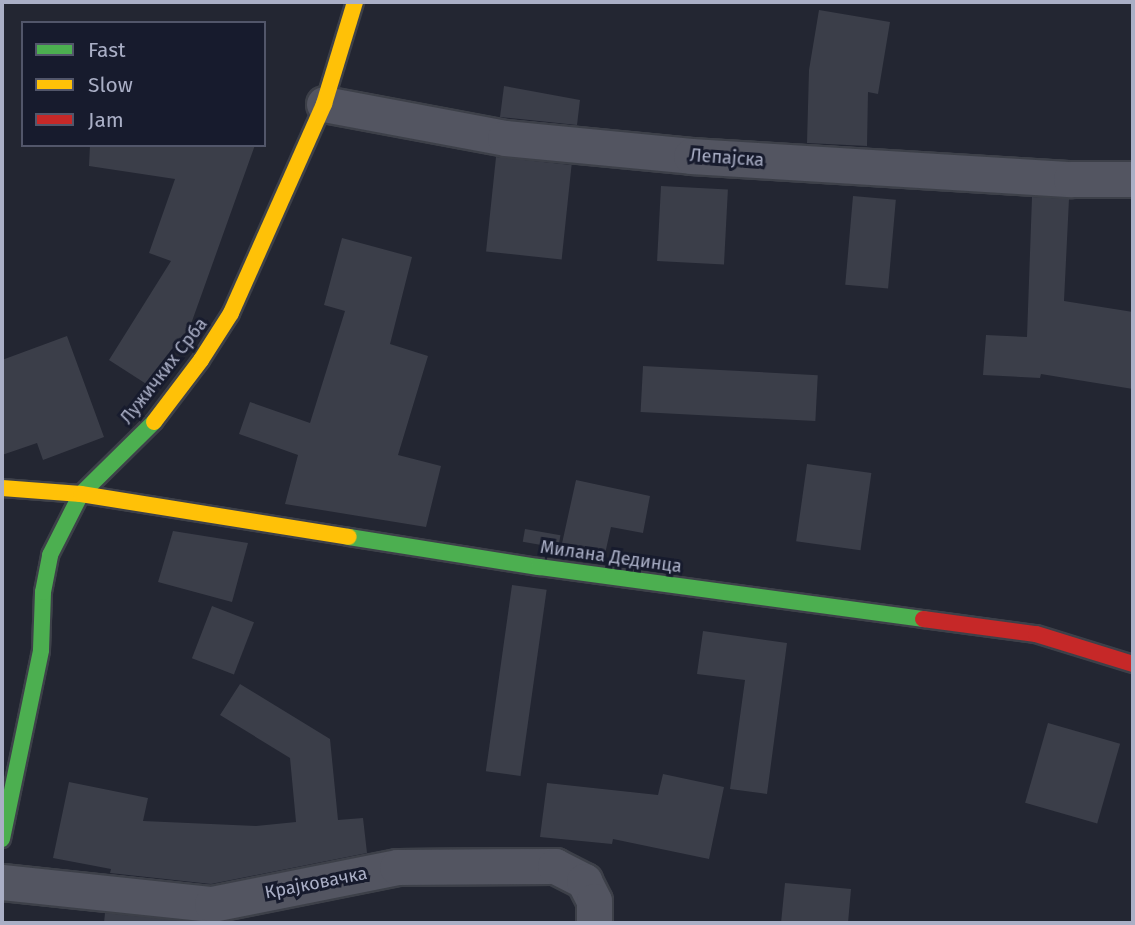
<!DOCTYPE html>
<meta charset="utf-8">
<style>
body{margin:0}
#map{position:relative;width:1135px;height:925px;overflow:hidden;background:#232632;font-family:"Fira Sans",sans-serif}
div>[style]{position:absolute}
.building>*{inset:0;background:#3b3e49;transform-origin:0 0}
.roads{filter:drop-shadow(2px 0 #3d4049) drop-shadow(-2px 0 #3d4049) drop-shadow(0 2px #3d4049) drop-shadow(0 -2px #3d4049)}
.street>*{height:35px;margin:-17.5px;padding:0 17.5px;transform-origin:17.5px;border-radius:17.5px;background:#535561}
.fast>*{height:16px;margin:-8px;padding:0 8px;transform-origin:8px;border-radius:8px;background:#4caf50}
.slow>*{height:16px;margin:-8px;padding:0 8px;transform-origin:8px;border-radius:8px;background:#ffc107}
.jam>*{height:16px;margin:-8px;padding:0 8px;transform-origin:8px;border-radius:8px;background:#c62828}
span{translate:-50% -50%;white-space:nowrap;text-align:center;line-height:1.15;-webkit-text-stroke:6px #171b2d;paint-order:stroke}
.street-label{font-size:18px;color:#aaafc6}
.frame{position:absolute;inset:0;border:4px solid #aaafc6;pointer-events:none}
.legend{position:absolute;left:21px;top:21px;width:245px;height:126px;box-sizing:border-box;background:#171b2d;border:2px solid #52566a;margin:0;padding:9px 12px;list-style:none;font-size:21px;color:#aaafc6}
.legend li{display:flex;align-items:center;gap:14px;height:35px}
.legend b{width:35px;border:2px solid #52566a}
</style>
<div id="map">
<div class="building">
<i style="clip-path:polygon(819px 10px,890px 22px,878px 94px,868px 92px,867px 146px,807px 143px,809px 70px)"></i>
<i style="clip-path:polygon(504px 86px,580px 100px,577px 125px,500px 117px)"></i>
<i style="clip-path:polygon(90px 145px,255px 145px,191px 324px,151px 387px,109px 360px,171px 261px,149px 253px,175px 179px,89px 166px)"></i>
<i style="left:496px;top:157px;width:76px;height:95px;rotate:6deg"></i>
<i style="left:661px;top:186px;width:67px;height:75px;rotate:3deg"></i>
<i style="left:853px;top:196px;width:43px;height:89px;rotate:5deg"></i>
<i style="clip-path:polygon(1032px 197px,1069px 199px,1064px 301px,1133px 312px,1133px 389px,1041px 374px,1040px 378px,983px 375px,986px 335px,1027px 337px)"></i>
<i style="clip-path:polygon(342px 238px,412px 257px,390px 344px,428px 356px,398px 455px,441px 466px,426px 527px,285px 504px,298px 455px,239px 434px,250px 402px,310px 423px,345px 311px,324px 305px)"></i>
<i style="clip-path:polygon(67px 336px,104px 437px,43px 460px,37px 443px,2px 455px,2px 360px)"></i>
<i style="left:643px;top:366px;width:175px;height:46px;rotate:3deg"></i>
<i style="left:807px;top:464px;width:65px;height:78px;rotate:8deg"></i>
<i style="clip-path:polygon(576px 480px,650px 496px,643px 533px,611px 527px,605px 554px,561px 548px)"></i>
<i style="left:525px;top:529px;width:36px;height:13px;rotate:10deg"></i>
<i style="clip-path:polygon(173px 531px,248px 543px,232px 602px,158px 582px)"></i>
<i style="left:512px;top:585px;width:35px;height:188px;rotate:8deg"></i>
<i style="left:212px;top:606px;width:45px;height:56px;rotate:21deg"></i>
<i style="clip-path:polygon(703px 631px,787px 643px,767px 794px,730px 789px,745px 680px,697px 674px)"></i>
<i style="clip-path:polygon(240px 684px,330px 739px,338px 820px,363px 818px,367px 853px,211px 884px,110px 873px,111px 869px,53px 858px,69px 782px,148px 798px,143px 821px,256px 826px,296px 822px,290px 758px,220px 715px)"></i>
<i style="left:1048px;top:723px;width:75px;height:83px;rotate:16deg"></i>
<i style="clip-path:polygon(663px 774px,724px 787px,709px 859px,613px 839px,612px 844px,540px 837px,547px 783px,658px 795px)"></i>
<i style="clip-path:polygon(785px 883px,851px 889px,848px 923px,781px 923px)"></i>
<i style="clip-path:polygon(105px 913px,203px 923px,104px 923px)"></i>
</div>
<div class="roads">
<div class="street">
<i style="left:324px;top:104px;width:184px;rotate:10.6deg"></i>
<i style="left:505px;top:138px;width:187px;rotate:5.5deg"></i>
<i style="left:691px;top:156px;width:381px;rotate:3.5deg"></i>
<i style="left:1071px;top:179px;width:62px"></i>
<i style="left:2px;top:882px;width:211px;rotate:6deg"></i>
<i style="left:212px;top:904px;width:189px;rotate:-11.3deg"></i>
<i style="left:397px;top:867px;width:158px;rotate:-0.4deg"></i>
<i style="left:555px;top:866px;width:33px;rotate:27deg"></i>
<i style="left:584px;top:881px;width:22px;rotate:63deg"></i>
<i style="left:594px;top:901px;width:22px;rotate:90deg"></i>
</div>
<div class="fast">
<i style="left:349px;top:537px;width:192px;rotate:9deg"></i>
<i style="left:539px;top:567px;width:388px;rotate:7.7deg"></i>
<i style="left:2px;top:839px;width:193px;rotate:-78.3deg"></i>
<i style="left:41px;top:650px;width:58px;rotate:-88deg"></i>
<i style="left:43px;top:592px;width:38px;rotate:-79deg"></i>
<i style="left:50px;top:555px;width:68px;rotate:-63.1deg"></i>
<i style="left:81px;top:494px;width:103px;rotate:-44.6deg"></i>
</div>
<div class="slow">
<i style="left:154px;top:422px;width:78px;rotate:-52.8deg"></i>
<i style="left:201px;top:360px;width:56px;rotate:-57.4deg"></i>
<i style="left:231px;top:313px;width:229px;rotate:-66deg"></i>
<i style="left:324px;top:104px;width:107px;rotate:-73.1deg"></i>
<i style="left:2px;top:488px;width:79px;rotate:4.3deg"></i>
<i style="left:81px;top:494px;width:271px;rotate:9.1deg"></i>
</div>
<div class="jam">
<i style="left:923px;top:619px;width:114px;rotate:7.6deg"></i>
<i style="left:1036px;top:634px;width:102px;rotate:17.2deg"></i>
</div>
</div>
<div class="street-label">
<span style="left:727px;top:158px;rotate:4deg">Лепајска</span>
<span style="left:164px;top:371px;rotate:-52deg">Лужичких Срба</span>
<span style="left:611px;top:557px;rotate:8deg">Милана Дединца</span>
<span style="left:316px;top:883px;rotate:-11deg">Крајковачка</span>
</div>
<div class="frame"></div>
<ul class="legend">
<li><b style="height:9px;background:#4caf50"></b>Fast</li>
<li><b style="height:9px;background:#ffc107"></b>Slow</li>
<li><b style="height:9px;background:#c62828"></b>Jam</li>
</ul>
</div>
